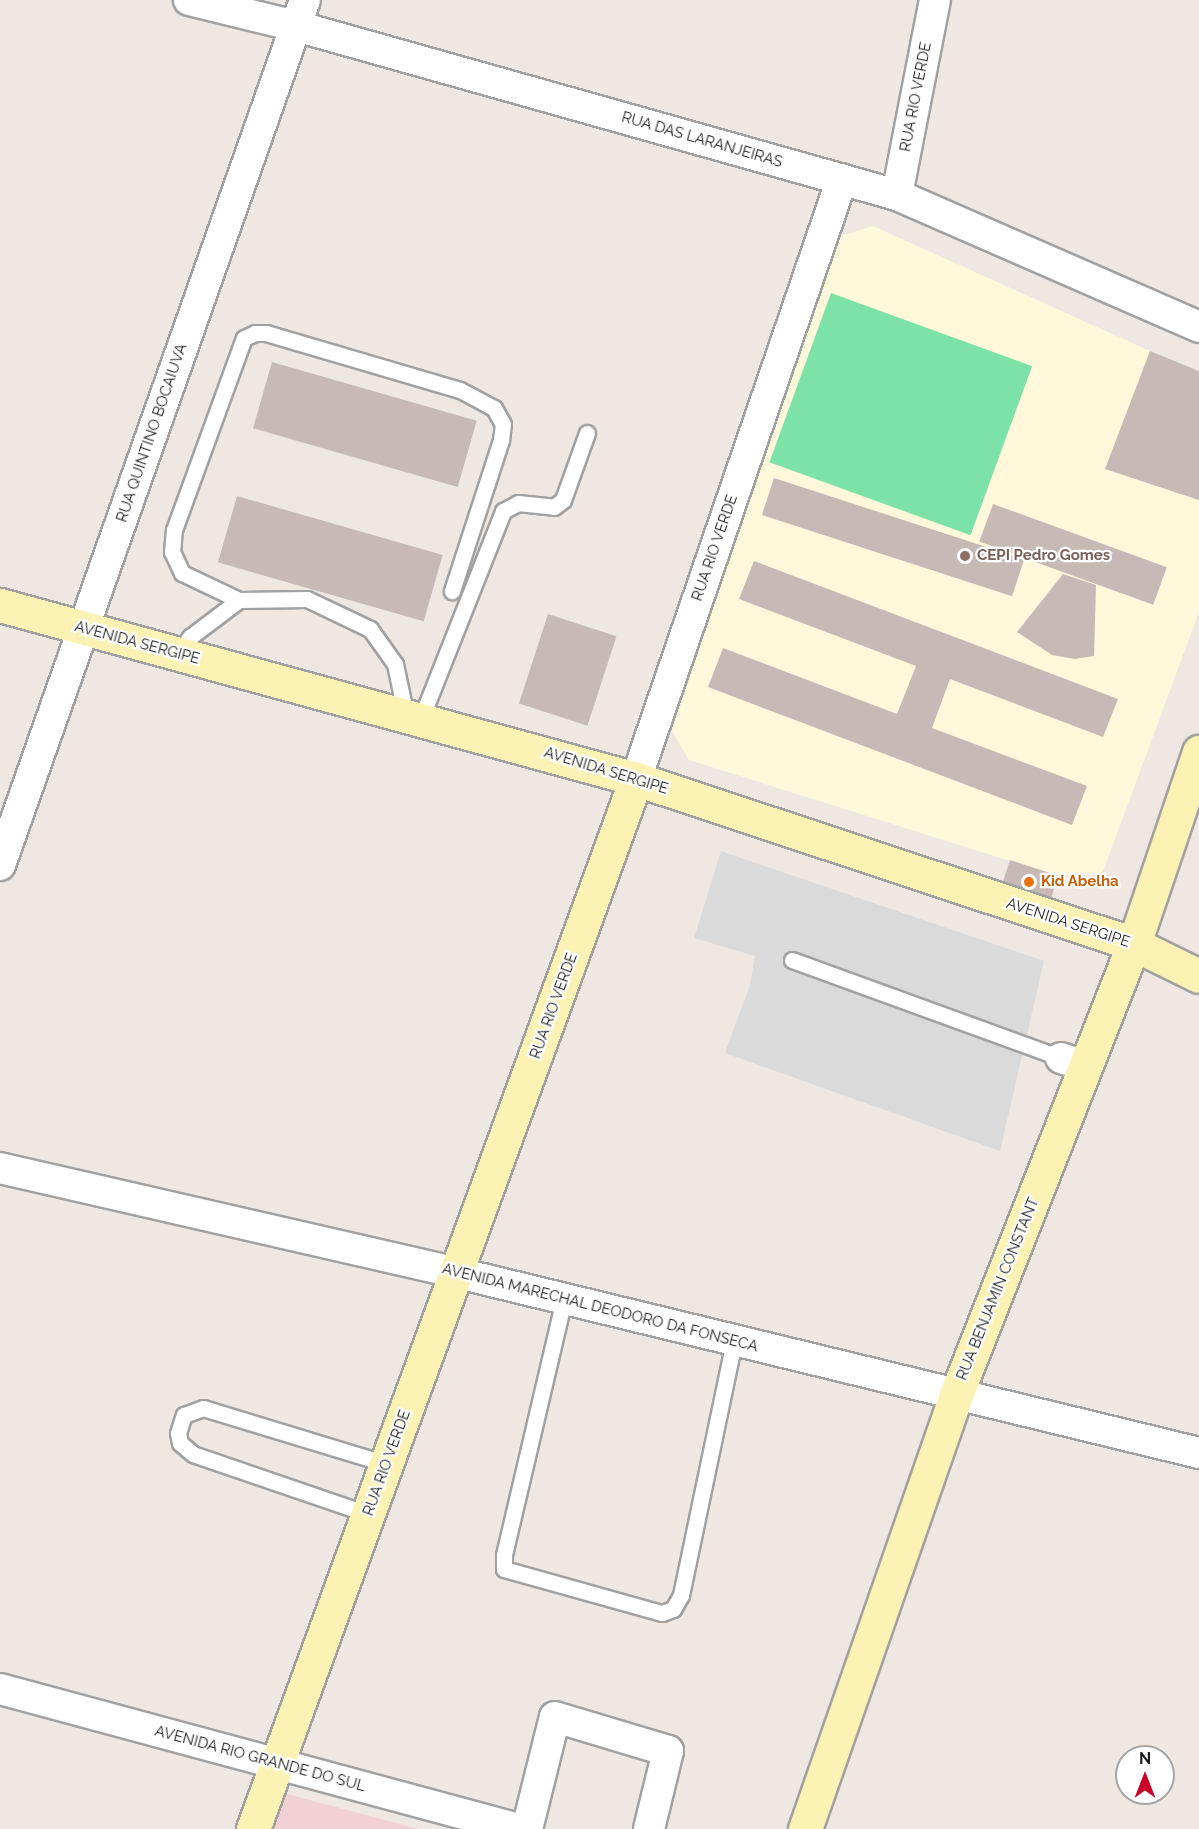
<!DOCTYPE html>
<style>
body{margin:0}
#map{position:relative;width:1199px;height:1829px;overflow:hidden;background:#efe8e2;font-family:Raleway,sans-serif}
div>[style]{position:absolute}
.residential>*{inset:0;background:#dbdada}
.commercial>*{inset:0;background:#f1d1d5}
.education>*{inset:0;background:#fff8db}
.pitch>*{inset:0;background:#7de2a8;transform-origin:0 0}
.building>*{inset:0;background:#c7b9b6;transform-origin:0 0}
.roads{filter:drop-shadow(2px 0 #a1a1a1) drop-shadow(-2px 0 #a1a1a1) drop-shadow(0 2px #a1a1a1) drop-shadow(0 -2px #a1a1a1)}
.lane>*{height:15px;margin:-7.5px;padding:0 7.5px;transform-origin:7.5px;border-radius:7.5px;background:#fff}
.street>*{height:30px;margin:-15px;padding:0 15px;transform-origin:15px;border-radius:15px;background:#fff}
.secondary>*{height:33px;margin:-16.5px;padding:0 16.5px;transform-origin:16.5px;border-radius:16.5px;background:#fcf2b3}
.dots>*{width:16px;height:16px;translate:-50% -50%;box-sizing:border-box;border:3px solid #fff;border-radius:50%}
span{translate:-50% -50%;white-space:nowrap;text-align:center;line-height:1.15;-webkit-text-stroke:4.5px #fff;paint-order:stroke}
.street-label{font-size:15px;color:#1d1d1d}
.education-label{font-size:15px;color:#785e54;font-weight:700}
.left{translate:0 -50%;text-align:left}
.food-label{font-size:15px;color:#c56008;font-weight:700}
.north{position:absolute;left:1115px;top:1745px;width:60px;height:60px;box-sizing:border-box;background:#fff;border:2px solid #a5a5a5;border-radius:50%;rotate:0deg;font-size:16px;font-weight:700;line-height:24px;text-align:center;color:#1d1d1d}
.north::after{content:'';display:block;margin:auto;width:21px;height:27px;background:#ca0026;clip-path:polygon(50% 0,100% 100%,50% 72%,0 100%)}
</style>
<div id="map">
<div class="residential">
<i style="clip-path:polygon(721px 851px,1044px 961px,1000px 1151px,725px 1053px,750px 985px,755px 956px,694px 938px)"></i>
</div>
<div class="commercial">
<i style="clip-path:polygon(283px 1793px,419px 1829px,272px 1829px)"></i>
</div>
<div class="education">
<i style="clip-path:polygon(873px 226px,1150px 351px,1106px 468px,1199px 500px,1199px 612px,1102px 874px,1058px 876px,689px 760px,672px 731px,838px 237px)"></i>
</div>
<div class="pitch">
<i style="left:831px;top:293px;width:214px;height:180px;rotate:20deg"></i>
</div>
<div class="building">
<i style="clip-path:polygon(1150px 351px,1199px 371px,1199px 500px,1105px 469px)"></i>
<i style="left:272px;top:362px;width:213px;height:69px;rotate:16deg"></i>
<i style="left:774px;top:478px;width:263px;height:39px;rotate:18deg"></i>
<i style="left:237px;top:496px;width:214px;height:69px;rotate:16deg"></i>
<i style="left:993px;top:504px;width:185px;height:40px;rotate:20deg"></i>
<i style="clip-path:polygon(754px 561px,1118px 699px,1103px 737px,950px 679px,932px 728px,1087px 786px,1072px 825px,708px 687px,723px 648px,897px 714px,916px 666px,739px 599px)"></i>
<i style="clip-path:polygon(1063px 574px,1096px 585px,1094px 656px,1075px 659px,1052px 655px,1017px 632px)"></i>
<i style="left:548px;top:614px;width:72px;height:94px;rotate:18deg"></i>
<i style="left:1010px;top:860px;width:51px;height:31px;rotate:18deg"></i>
</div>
<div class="roads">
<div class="lane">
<i style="left:239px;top:600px;width:63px;rotate:-154.7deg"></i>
<i style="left:182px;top:573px;width:23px;rotate:-115deg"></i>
<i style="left:172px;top:552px;width:22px;rotate:-85deg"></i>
<i style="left:174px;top:530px;width:204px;rotate:-70deg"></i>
<i style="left:244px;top:338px;width:12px;rotate:-24deg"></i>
<i style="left:255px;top:333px;width:11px"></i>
<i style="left:266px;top:333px;width:202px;rotate:16.4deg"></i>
<i style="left:460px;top:390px;width:38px;rotate:28deg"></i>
<i style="left:494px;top:408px;width:18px;rotate:61deg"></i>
<i style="left:503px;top:424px;width:16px;rotate:97deg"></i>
<i style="left:501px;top:440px;width:159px;rotate:108deg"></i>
<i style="left:178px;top:654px;width:21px;rotate:-55deg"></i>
<i style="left:190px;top:637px;width:61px;rotate:-37.1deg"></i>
<i style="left:239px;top:600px;width:68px;rotate:-0.8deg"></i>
<i style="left:307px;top:599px;width:70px;rotate:25.5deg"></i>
<i style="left:370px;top:629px;width:43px;rotate:54.5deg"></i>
<i style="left:395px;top:664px;width:53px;rotate:78.1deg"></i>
<i style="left:420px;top:721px;width:226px;rotate:-68.4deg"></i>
<i style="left:503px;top:511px;width:17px;rotate:-28deg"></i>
<i style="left:518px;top:503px;width:36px;rotate:6deg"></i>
<i style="left:554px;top:507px;width:11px;rotate:-38deg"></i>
<i style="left:563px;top:500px;width:71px;rotate:-70.3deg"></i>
<i style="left:792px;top:960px;width:286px;rotate:20deg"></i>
<i style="left:564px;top:1299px;width:263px;rotate:103.2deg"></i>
<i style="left:504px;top:1555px;width:14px;rotate:90deg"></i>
<i style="left:504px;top:1569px;width:164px;rotate:15.6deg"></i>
<i style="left:662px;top:1613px;width:12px;rotate:-20deg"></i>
<i style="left:673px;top:1609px;width:16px;rotate:-60deg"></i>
<i style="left:681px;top:1595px;width:259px;rotate:-78.2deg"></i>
<i style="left:368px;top:1514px;width:185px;rotate:-161.1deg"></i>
<i style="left:193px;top:1454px;width:17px;rotate:-140deg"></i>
<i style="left:180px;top:1443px;width:10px;rotate:-101deg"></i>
<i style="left:178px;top:1433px;width:19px;rotate:-72deg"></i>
<i style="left:184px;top:1415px;width:20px;rotate:-20deg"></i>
<i style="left:203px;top:1408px;width:192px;rotate:16.9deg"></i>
</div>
<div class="street">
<i style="left:189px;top:0;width:110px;rotate:13.7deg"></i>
<i style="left:296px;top:26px;width:624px;rotate:15.71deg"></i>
<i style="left:897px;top:195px;width:330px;rotate:23.6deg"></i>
<i style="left:897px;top:195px;width:199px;rotate:-79deg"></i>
<i style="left:636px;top:779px;width:634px;rotate:-71.05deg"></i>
<i style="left:0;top:865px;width:917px;rotate:-70.58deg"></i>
<i style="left:1061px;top:1058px;width:26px;rotate:18deg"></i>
<i style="left:0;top:1168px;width:470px;rotate:12.9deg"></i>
<i style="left:458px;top:1273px;width:763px;rotate:13.65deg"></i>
<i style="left:0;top:1689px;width:538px;rotate:15.1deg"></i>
<i style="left:527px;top:1829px;width:115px;rotate:-76deg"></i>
<i style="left:555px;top:1717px;width:118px;rotate:16.7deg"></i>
<i style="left:668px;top:1751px;width:80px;rotate:103.7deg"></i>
</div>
<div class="secondary">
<i style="left:0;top:605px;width:659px;rotate:15.3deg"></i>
<i style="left:636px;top:779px;width:525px;rotate:18.33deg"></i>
<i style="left:1134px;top:944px;width:72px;rotate:26.2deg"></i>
<i style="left:253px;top:1829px;width:1118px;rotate:-69.96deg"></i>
<i style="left:805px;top:1829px;width:460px;rotate:-70.8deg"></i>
<i style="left:956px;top:1395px;width:485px;rotate:-68.5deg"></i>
<i style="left:1134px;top:944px;width:203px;rotate:-71.3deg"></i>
</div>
</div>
<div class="dots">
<i style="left:965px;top:556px;background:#8d6e63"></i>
<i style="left:1029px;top:882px;background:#e8710a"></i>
</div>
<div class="street-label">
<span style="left:916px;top:97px;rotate:-79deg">RUA RIO VERDE</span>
<span style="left:702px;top:140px;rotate:16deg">RUA DAS LARANJEIRAS</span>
<span style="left:152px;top:433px;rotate:-71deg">RUA QUINTINO BOCAIUVA</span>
<span style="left:715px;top:548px;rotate:-71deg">RUA RIO VERDE</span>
<span style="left:137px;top:643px;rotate:15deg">AVENIDA SERGIPE</span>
<span style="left:606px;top:771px;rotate:17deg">AVENIDA SERGIPE</span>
<span style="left:1068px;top:923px;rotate:18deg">AVENIDA SERGIPE</span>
<span style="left:554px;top:1006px;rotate:-70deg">RUA RIO VERDE</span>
<span style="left:998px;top:1289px;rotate:-68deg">RUA BENJAMIN CONSTANT</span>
<span style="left:600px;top:1308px;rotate:14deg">AVENIDA MARECHAL DEODORO DA FONSECA</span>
<span style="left:387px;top:1463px;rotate:-70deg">RUA RIO VERDE</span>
<span style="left:260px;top:1759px;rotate:15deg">AVENIDA RIO GRANDE DO SUL</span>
</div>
<div class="education-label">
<span class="left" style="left:977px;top:556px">CEPI Pedro Gomes</span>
</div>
<div class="food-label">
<span class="left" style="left:1041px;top:882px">Kid Abelha</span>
</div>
<div class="north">N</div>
</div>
